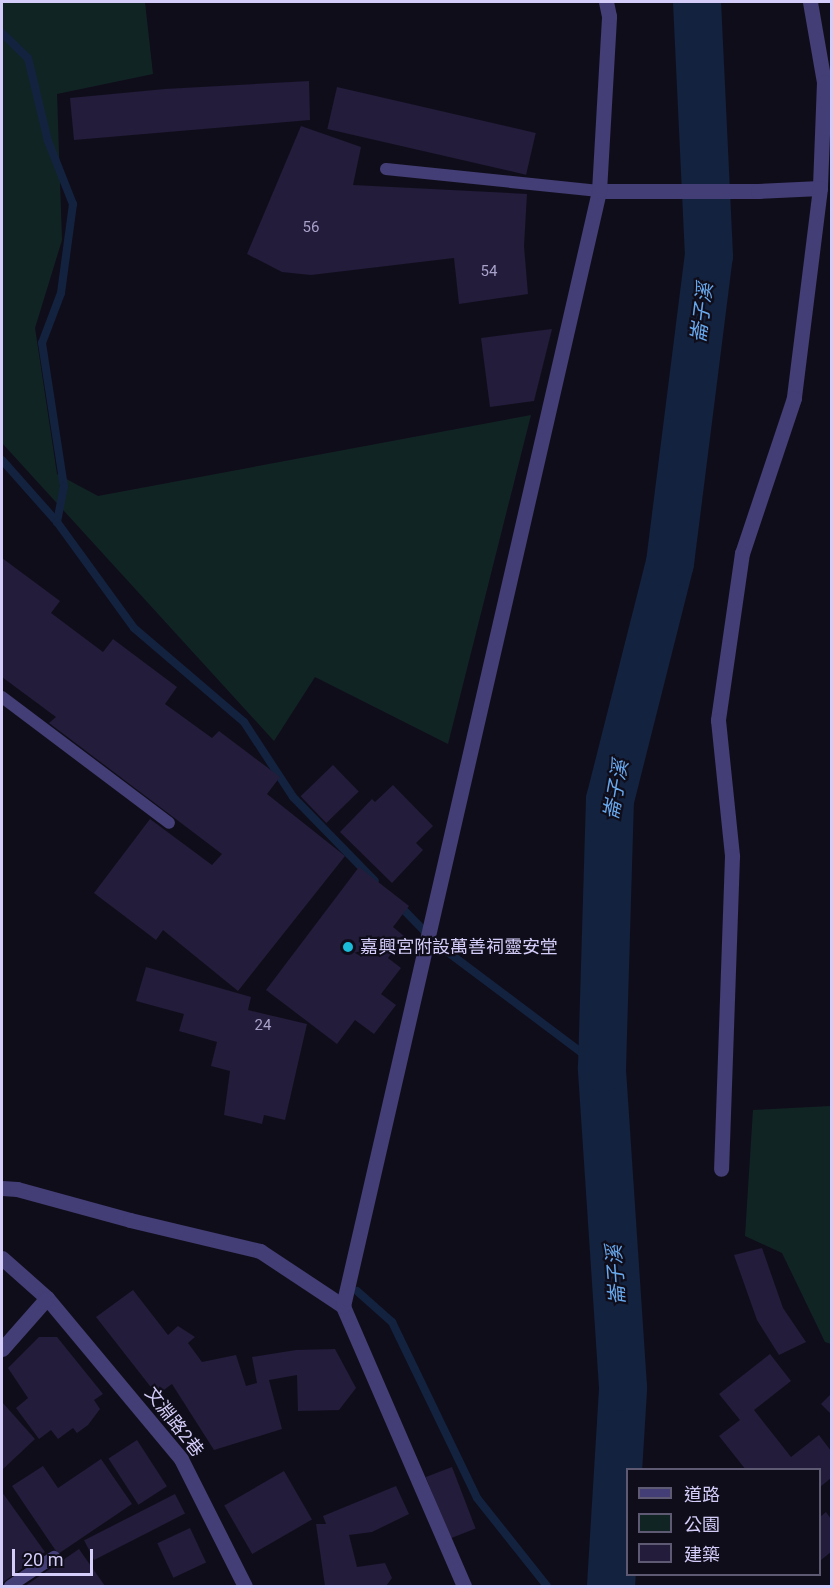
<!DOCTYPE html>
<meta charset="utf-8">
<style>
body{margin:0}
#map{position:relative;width:833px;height:1588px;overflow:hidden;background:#100d1b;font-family:Roboto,"Noto Sans TC",sans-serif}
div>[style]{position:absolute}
.green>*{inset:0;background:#112424}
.stream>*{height:8px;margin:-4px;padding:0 4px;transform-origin:4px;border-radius:4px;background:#13233f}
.river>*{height:48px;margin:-24px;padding:0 24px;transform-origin:24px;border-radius:24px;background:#13233f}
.building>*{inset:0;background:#231c3a;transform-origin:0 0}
.service>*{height:12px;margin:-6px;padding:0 6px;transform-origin:6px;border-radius:6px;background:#433e75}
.minor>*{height:15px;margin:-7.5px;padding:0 7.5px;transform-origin:7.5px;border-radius:7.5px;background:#433e75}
.dots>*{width:16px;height:16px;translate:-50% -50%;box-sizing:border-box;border:3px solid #100d1b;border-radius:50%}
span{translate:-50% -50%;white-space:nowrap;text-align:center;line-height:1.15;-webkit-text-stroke:4.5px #100d1b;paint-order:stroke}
.number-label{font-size:15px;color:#a8a1c9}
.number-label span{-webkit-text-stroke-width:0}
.poi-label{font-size:18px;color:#d5cdf9}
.left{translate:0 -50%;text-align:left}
.street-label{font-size:18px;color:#d5cdf9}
.water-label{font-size:20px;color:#68a8ed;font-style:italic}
.frame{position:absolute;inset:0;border:3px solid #d5cdf9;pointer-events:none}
.legend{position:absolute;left:626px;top:1468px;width:195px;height:108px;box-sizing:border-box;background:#100d1b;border:2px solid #5f5a74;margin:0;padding:8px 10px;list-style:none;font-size:18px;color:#d5cdf9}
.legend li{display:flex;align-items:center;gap:12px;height:30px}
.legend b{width:30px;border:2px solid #5f5a74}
.scale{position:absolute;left:12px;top:1549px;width:81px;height:27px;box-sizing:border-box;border:3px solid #d5cdf9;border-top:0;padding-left:8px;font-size:18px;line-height:21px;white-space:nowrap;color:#d5cdf9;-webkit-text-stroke:4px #100d1b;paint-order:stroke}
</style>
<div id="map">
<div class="green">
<i style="clip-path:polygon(2px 2px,145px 2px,153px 74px,57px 94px,62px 240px,35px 328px,57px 474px,98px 496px,531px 415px,448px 744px,315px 677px,274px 741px,2px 443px)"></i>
<i style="clip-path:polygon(831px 1106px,832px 1106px,831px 1344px,825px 1342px,782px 1253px,745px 1236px,753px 1110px)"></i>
</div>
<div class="stream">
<i style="left:2px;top:33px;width:36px;rotate:44deg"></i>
<i style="left:28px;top:58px;width:85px;rotate:76.5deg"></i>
<i style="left:48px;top:141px;width:68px;rotate:68.4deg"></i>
<i style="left:73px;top:204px;width:90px;rotate:97.7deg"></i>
<i style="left:61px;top:293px;width:53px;rotate:110.8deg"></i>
<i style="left:42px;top:343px;width:145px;rotate:81.3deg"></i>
<i style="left:64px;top:486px;width:37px;rotate:101deg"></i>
<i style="left:2px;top:460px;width:83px;rotate:48.4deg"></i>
<i style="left:57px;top:522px;width:131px;rotate:54deg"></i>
<i style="left:134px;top:628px;width:145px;rotate:40.5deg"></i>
<i style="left:244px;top:722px;width:90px;rotate:56.8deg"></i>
<i style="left:293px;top:797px;width:117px;rotate:45.7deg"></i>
<i style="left:397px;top:903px;width:57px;rotate:45.7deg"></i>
<i style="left:437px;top:944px;width:206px;rotate:36.9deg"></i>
<i style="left:357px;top:1291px;width:47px;rotate:41.5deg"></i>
<i style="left:392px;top:1322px;width:195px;rotate:64.2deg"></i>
<i style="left:477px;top:1498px;width:112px;rotate:51.5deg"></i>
</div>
<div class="river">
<i style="left:611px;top:1586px;width:199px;rotate:-86.5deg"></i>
<i style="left:623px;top:1387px;width:320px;rotate:-93.8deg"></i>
<i style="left:602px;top:1068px;width:268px;rotate:-88.3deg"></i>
<i style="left:610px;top:800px;width:244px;rotate:-75.8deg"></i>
<i style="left:670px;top:563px;width:309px;rotate:-82.8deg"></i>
<i style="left:709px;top:256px;width:254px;rotate:-92.7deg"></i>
</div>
<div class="building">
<i style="clip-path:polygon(309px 81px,310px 120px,74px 140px,70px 98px,165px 89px)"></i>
<i style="left:337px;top:87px;width:204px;height:43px;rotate:13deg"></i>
<i style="clip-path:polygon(301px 126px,361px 147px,353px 185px,527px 194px,524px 246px,528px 294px,459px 304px,454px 258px,311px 275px,282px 272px,247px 254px)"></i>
<i style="clip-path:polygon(552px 329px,534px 401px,490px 407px,481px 338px)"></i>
<i style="clip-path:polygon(2px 558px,60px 601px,51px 613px,103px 652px,113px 639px,177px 687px,165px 704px,212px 738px,219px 731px,280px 777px,267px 794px,345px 856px,238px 991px,163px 930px,156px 940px,94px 893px,150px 819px,212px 865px,222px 854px,49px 723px,56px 717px,2px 677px)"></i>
<i style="left:333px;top:765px;width:37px;height:45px;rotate:46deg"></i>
<i style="clip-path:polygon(393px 785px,433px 826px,416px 843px,423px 850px,392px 883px,340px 832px,372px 799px,375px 802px)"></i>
<i style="clip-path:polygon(359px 867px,409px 906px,393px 927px,405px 937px,388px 958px,401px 968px,381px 994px,396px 1005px,374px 1034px,355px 1020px,337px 1044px,266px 990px)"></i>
<i style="clip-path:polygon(146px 967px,251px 997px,248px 1010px,307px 1024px,285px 1120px,264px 1115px,262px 1124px,224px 1115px,230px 1071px,211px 1066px,217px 1042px,179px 1031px,184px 1014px,136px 1001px)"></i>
<i style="clip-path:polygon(762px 1248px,783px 1308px,806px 1342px,779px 1355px,757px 1320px,734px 1255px)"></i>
<i style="clip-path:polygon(133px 1290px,168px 1335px,178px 1326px,195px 1337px,188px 1343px,202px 1362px,236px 1355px,246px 1386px,257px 1383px,252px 1357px,296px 1350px,335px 1349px,356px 1388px,339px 1410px,298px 1411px,297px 1375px,269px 1380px,282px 1429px,214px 1450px,172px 1384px,157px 1395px,96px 1317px)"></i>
<i style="clip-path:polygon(39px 1337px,57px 1337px,103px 1394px,94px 1400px,100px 1409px,88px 1425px,77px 1433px,73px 1428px,58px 1439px,51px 1430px,39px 1439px,16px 1408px,28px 1398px,8px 1368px)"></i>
<i style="clip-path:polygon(770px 1354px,791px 1381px,754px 1410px,791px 1457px,819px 1435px,831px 1451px,831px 1478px,820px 1487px,820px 1470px,746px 1470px,719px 1436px,740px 1420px,719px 1394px)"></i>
<i style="clip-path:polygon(831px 1394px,831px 1414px,821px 1404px)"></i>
<i style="clip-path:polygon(2px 1402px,35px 1439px,2px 1470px)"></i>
<i style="left:137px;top:1440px;width:55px;height:34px;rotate:57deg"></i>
<i style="clip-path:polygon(101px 1459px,132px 1504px,58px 1554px,12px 1486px,43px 1466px,58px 1488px)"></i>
<i style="left:452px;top:1467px;width:66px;height:28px;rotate:69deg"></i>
<i style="left:284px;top:1471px;width:56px;height:69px;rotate:60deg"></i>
<i style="clip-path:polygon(396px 1486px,409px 1514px,372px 1532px,349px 1535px,357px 1567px,385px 1563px,392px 1578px,386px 1586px,325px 1586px,316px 1524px,326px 1524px,323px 1516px)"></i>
<i style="clip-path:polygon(2px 1492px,45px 1552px,2px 1583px)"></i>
<i style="left:175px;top:1494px;width:22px;height:102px;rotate:63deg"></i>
<i style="clip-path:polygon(826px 1512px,831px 1519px,831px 1552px,821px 1560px,820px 1517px)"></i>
<i style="left:190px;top:1528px;width:38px;height:36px;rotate:65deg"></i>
<i style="clip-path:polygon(79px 1549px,105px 1586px,25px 1586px)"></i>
</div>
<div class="service">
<i style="left:386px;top:169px;width:214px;rotate:5.9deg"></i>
<i style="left:2px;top:697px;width:209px;rotate:37deg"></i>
<i style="left:10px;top:1586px;width:53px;rotate:-33.4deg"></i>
</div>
<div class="minor">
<i style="left:810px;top:2px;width:81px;rotate:80.1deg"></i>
<i style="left:824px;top:82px;width:106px;rotate:92.2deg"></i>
<i style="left:599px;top:191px;width:159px"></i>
<i style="left:758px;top:191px;width:62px;rotate:-2.8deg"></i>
<i style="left:820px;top:188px;width:212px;rotate:97.1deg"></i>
<i style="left:794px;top:398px;width:163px;rotate:108.5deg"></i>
<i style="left:742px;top:553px;width:169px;rotate:98.2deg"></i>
<i style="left:718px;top:720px;width:137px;rotate:84.1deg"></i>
<i style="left:732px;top:856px;width:313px;rotate:92deg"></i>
<i style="left:2px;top:1188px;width:15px;rotate:4deg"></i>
<i style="left:17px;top:1189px;width:117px;rotate:15.3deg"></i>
<i style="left:130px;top:1220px;width:134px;rotate:13.4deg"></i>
<i style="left:260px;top:1251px;width:100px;rotate:33.5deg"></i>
<i style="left:2px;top:1258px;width:60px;rotate:41.6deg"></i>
<i style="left:47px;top:1298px;width:209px;rotate:50.2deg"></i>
<i style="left:181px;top:1459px;width:142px;rotate:63.3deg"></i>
<i style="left:2px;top:1349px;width:68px;rotate:-48.6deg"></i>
<i style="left:464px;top:1586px;width:305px;rotate:-113.4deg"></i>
<i style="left:343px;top:1306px;width:1144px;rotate:-77.07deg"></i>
<i style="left:599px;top:191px;width:175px;rotate:-86.7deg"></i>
<i style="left:609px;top:16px;width:14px;rotate:-102deg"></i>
</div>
<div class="dots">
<i style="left:348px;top:947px;background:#1abcd9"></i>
</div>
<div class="number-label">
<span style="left:311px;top:228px">56</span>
<span style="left:489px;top:272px">54</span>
<span style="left:263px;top:1026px">24</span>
</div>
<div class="poi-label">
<span class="left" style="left:360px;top:947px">嘉興宮附設萬善祠靈安堂</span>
</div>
<div class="street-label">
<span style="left:174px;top:1422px;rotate:52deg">文淵路2巷</span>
</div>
<div class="water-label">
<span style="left:702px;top:313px;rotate:-83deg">崙子溪</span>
<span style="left:616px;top:790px;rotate:-80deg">崙子溪</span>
<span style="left:616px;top:1275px;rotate:-94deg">崙子溪</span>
</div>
<div class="frame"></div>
<ul class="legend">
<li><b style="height:8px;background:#433e75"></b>道路</li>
<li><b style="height:16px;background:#112424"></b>公園</li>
<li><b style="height:16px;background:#231c3a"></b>建築</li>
</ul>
<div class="scale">20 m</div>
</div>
